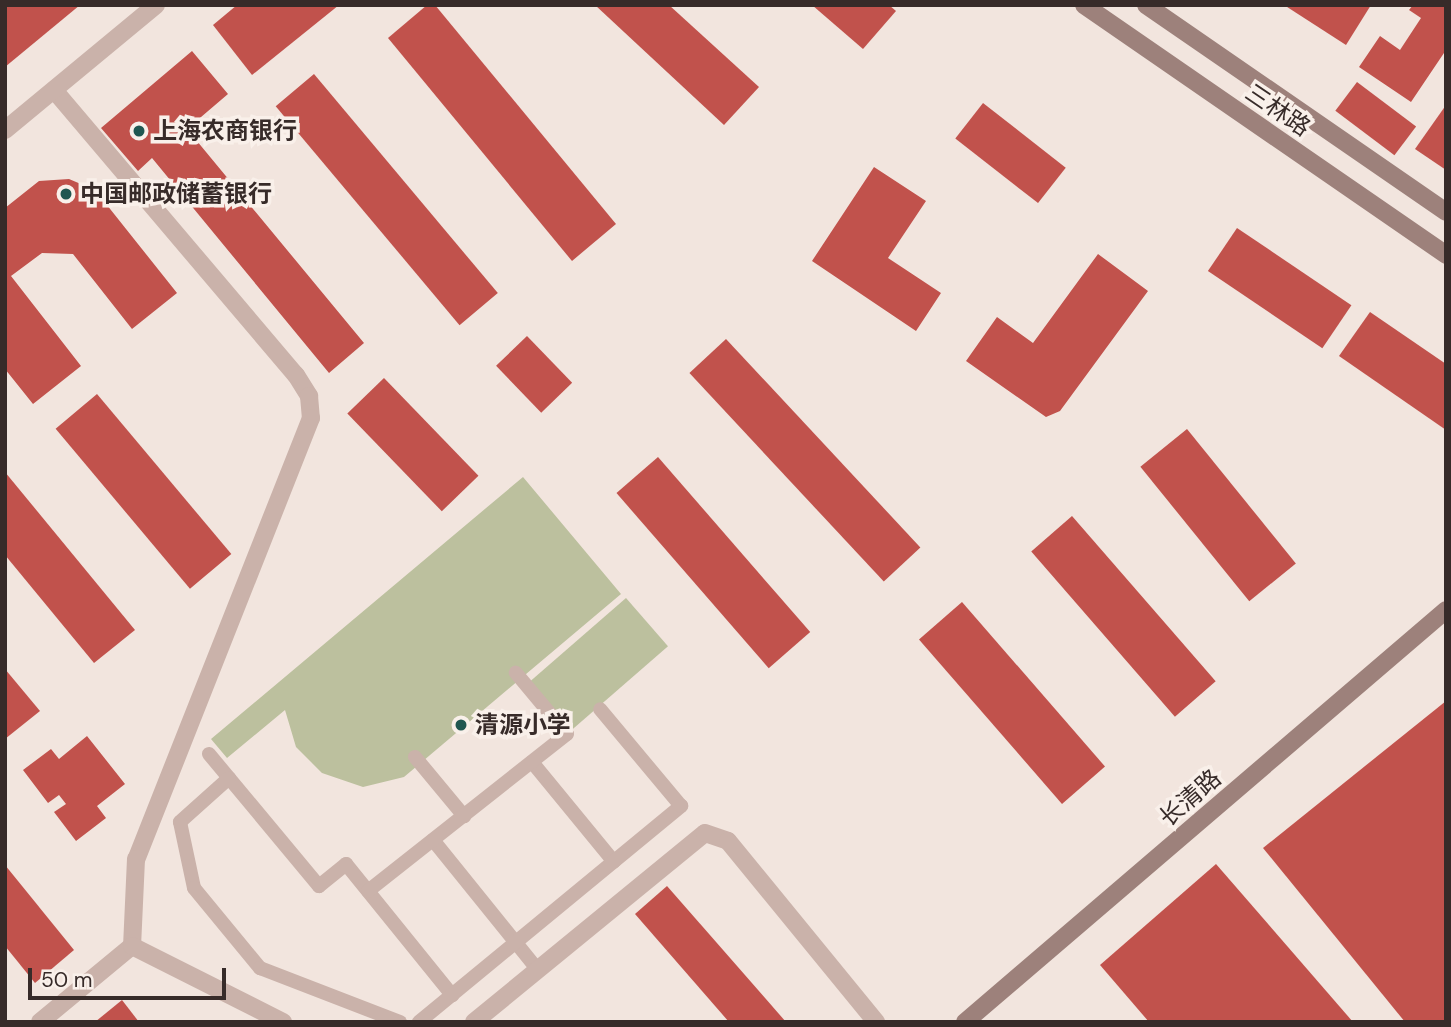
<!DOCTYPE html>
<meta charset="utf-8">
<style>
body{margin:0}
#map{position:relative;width:1451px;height:1027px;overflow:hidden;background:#f2e5de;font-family:"DM Sans","Noto Sans SC",sans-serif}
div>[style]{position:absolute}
.green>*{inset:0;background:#bcc09e;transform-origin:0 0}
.building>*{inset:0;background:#c1524c;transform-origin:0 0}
.service>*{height:14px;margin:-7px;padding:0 7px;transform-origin:7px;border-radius:7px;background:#cab2aa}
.minor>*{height:18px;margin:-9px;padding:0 9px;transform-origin:9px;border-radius:9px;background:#cab2aa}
.tertiary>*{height:18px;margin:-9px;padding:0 9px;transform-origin:9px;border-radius:9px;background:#cab2aa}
.secondary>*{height:18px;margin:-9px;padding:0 9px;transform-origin:9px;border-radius:9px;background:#9d817b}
.dots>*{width:19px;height:19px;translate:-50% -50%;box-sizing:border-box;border:4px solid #f9f0ea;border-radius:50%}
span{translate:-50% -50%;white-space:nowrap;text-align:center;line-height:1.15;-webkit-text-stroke:7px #f9f0ea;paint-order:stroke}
.street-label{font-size:24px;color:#372b29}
.poi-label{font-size:24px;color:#372b29;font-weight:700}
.left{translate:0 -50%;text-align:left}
.frame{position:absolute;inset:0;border:7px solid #372b29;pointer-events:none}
.scale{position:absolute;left:28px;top:968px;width:198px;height:32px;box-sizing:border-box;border:4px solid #372b29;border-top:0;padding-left:9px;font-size:21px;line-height:24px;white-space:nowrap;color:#372b29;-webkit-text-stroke:5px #f9f0ea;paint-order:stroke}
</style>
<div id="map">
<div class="green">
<i style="clip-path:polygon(523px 477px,621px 594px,404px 777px,363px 787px,322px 773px,296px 747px,285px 710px,227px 758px,211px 739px)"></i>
<i style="left:626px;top:598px;width:64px;height:128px;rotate:49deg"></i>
</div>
<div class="building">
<i style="clip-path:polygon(5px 5px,80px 5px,5px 67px)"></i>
<i style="clip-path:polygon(237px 5px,339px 5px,252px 75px,213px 25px)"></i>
<i style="clip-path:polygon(427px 5px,435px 5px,616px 224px,572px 261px,388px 38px)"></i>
<i style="clip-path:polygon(595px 5px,669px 5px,759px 87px,724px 125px)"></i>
<i style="clip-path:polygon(812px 5px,889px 5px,896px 11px,863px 49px)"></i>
<i style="clip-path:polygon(1284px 5px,1371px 5px,1346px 45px)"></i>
<i style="clip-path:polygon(1413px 5px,1446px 5px,1446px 50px,1411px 102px,1359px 67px,1380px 36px,1400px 50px,1421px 18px,1409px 10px)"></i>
<i style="clip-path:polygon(192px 51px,228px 94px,187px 129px,364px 343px,329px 373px,152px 158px,138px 171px,101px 128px)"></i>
<i style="left:314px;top:74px;width:286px;height:50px;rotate:50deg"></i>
<i style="left:1357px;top:82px;width:74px;height:36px;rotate:37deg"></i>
<i style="left:983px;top:103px;width:105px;height:45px;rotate:38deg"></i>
<i style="clip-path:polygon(1446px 105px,1446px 170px,1415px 149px)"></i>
<i style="clip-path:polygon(874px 167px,926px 201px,888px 258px,941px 293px,916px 331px,812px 261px)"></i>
<i style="clip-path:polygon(69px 179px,95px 190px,177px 293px,132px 329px,73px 254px,42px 253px,11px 276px,81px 366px,33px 404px,5px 369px,5px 208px,39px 181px)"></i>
<i style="left:1237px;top:228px;width:138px;height:52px;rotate:34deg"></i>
<i style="clip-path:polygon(1098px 254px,1148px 291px,1060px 411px,1046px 417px,966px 361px,997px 317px,1033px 343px)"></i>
<i style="clip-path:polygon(1370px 312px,1446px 364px,1446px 430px,1339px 356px)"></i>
<i style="left:527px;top:336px;width:65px;height:43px;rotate:46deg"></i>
<i style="left:726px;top:339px;width:285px;height:50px;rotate:47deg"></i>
<i style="left:384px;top:378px;width:136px;height:51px;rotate:46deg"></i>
<i style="left:97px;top:394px;width:209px;height:54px;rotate:50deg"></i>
<i style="left:1187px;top:429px;width:173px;height:60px;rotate:51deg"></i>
<i style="left:658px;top:457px;width:232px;height:55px;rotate:49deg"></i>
<i style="clip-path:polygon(5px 472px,135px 630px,94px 663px,5px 555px)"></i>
<i style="left:1072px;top:516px;width:219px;height:54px;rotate:49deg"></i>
<i style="left:962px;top:602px;width:218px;height:57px;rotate:49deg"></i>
<i style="clip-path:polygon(5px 669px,40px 711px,5px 739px)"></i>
<i style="clip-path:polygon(1446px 701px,1446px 1022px,1405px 1022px,1263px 848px)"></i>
<i style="clip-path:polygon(87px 736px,125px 784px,97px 806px,106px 818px,76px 841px,54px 812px,66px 804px,59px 795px,48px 803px,23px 770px,51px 749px,59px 759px)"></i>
<i style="clip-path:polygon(1216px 864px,1353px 1022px,1149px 1022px,1100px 965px)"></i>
<i style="clip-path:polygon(5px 865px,74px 950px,35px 983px,5px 946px)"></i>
<i style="clip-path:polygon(667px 886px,786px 1022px,729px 1022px,635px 914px)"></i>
<i style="clip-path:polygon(122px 1000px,139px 1022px,95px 1022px)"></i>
</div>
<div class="service">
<i style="left:209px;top:754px;width:172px;rotate:50.2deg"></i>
<i style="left:319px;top:886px;width:35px;rotate:-39deg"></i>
<i style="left:346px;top:864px;width:169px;rotate:51deg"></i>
<i style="left:415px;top:757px;width:77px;rotate:50.3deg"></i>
<i style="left:532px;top:762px;width:129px;rotate:50.6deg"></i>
<i style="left:229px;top:778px;width:66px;rotate:138.1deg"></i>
<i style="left:180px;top:822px;width:67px;rotate:78deg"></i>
<i style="left:194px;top:888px;width:104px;rotate:50.5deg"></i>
<i style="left:260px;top:968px;width:150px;rotate:21.1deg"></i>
<i style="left:433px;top:840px;width:166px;rotate:51.1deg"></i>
<i style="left:368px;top:891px;width:253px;rotate:-38.3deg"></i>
<i style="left:567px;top:734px;width:80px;rotate:-129.9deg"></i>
<i style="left:419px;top:1022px;width:340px;rotate:-39.5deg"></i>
<i style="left:681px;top:806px;width:126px;rotate:-129.9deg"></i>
</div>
<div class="minor">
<i style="left:54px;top:90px;width:374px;rotate:49.7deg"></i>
<i style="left:296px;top:375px;width:25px;rotate:58deg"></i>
<i style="left:309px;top:396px;width:22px;rotate:85deg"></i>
<i style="left:311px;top:418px;width:474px;rotate:111.6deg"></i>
<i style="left:136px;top:859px;width:87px;rotate:92.6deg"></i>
<i style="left:40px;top:1022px;width:119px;rotate:-39.6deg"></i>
<i style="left:132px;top:946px;width:169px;rotate:26.7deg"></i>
<i style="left:474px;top:1022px;width:298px;rotate:-39.3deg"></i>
<i style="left:705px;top:833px;width:24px;rotate:19deg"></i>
<i style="left:728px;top:841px;width:234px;rotate:50.7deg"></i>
</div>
<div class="tertiary">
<i style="left:5px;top:130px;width:196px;rotate:-39.6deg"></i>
</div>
<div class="secondary">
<i style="left:1084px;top:5px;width:440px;rotate:34.6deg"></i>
<i style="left:1146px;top:5px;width:364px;rotate:34.6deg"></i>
<i style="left:965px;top:1022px;width:633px;rotate:-40.58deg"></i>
</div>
<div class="dots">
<i style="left:139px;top:131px;background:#205751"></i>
<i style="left:66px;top:194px;background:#205751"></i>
<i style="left:461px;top:725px;background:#205751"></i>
</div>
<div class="street-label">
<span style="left:1278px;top:110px;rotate:34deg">三林路</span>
<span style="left:1190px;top:798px;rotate:-41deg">长清路</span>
</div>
<div class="poi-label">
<span class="left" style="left:153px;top:131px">上海农商银行</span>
<span class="left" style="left:80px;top:194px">中国邮政储蓄银行</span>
<span class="left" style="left:475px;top:725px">清源小学</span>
</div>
<div class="frame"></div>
<div class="scale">50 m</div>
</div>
